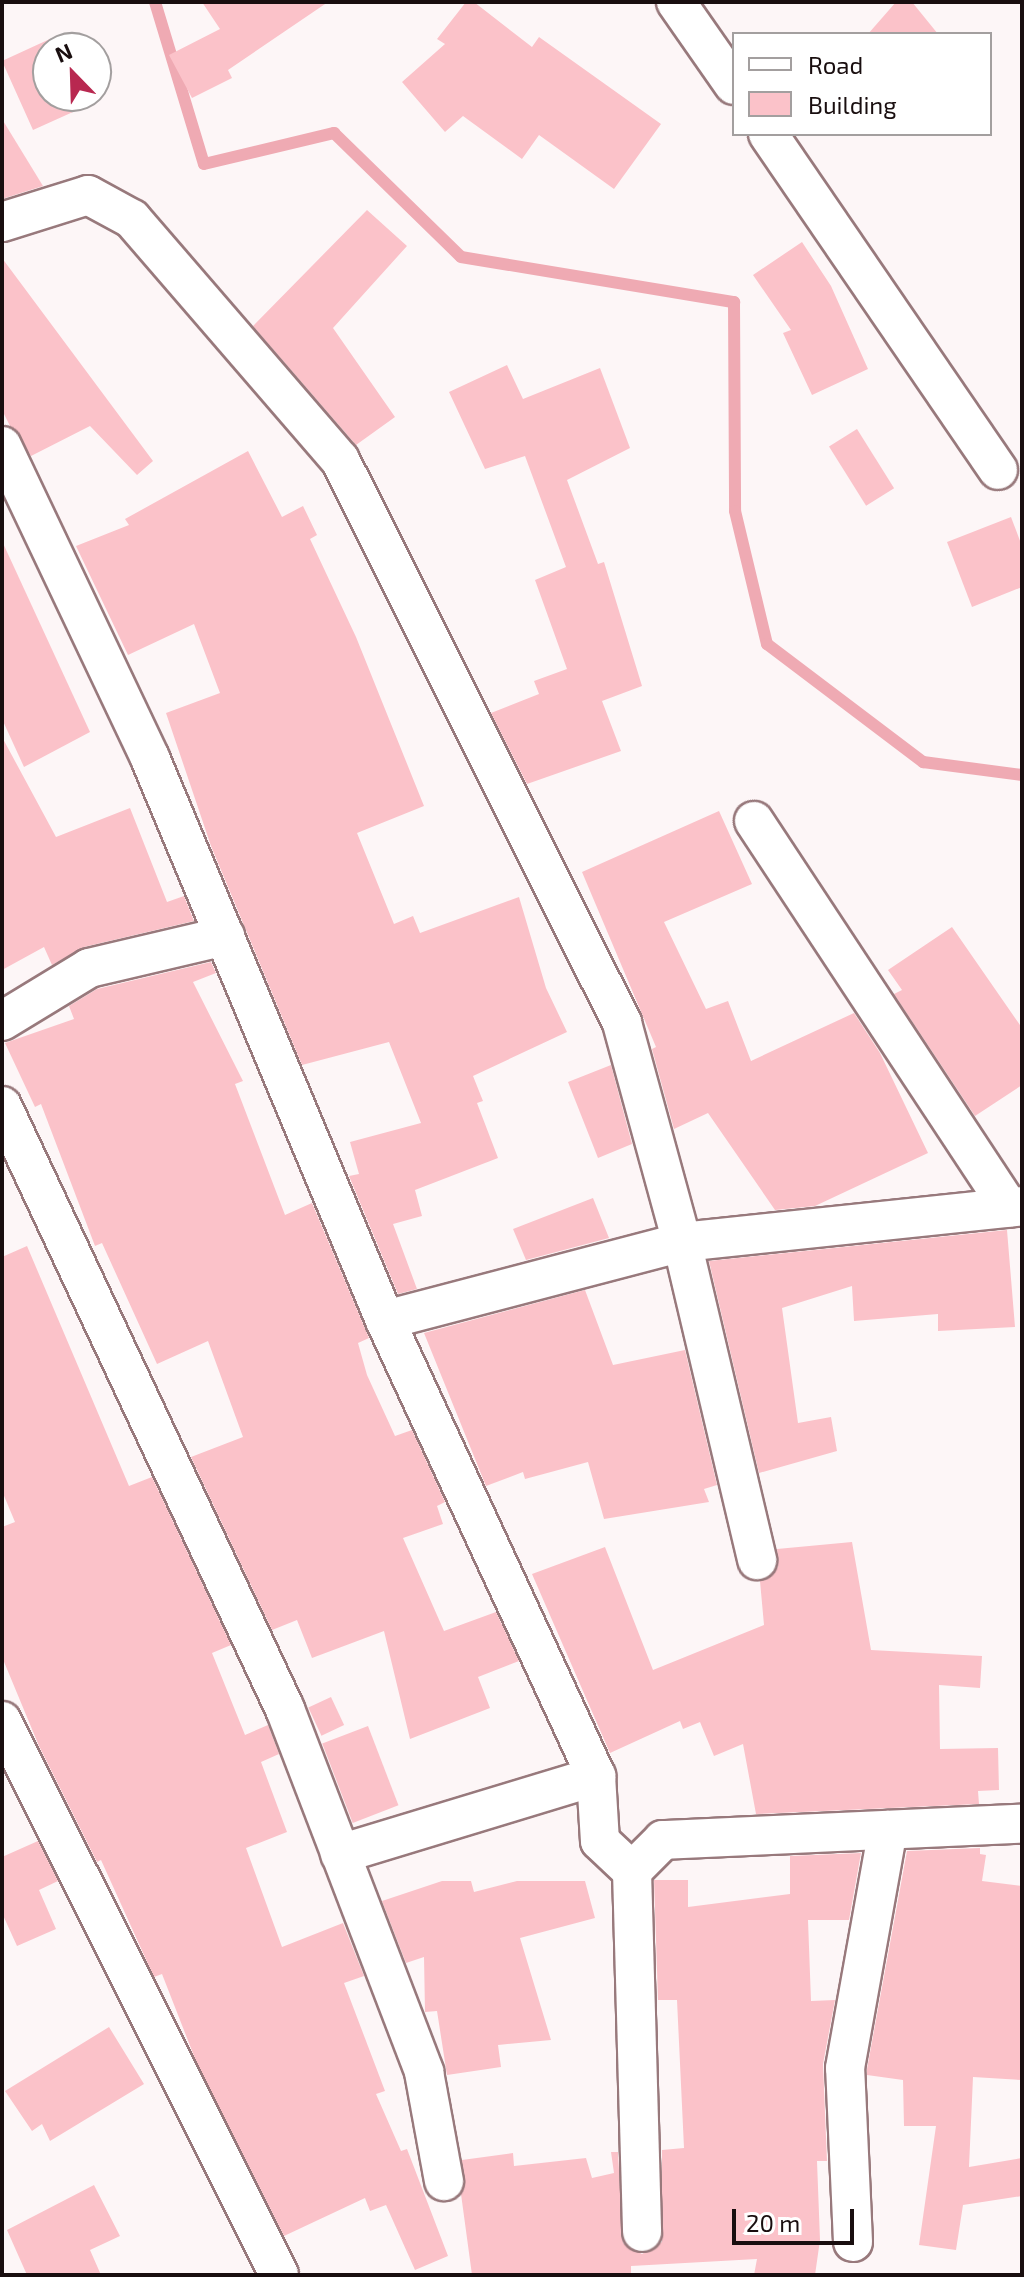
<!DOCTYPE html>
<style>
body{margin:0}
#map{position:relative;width:1024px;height:2277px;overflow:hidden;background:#fdf6f7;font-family:"Exo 2",sans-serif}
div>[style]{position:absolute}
.stream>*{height:12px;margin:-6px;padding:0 6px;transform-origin:6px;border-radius:6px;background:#efaab3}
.building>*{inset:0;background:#fbc2c9;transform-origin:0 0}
.roads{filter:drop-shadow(2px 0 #98797c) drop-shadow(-2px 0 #98797c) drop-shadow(0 2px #98797c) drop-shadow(0 -2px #98797c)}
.street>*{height:38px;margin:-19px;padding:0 19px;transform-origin:19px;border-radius:19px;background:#fff}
span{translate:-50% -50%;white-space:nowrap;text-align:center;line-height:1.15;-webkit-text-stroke:6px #fff;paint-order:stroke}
.frame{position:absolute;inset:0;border:4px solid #190e0f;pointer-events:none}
.legend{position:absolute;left:732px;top:32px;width:260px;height:104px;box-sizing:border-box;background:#fff;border:2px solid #a39f9f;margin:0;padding:10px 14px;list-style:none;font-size:24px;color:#190e0f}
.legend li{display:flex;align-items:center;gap:16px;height:40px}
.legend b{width:40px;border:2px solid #a39f9f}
.north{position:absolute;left:32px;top:32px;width:80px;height:80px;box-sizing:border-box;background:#fff;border:2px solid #a39f9f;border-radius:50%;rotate:337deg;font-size:22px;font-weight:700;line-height:32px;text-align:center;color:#190e0f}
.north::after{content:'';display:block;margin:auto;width:28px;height:36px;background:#b82850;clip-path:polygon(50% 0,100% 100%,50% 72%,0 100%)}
.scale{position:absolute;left:732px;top:2209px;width:122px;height:36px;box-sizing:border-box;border:4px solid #190e0f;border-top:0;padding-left:10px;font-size:24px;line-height:28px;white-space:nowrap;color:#190e0f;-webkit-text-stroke:6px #fff;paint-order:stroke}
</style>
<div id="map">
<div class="stream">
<i style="left:155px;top:2px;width:169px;rotate:73.2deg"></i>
<i style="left:204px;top:164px;width:134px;rotate:-13.4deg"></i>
<i style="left:334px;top:133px;width:177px;rotate:44.3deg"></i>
<i style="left:461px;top:257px;width:277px;rotate:9.4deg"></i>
<i style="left:734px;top:302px;width:209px;rotate:89.7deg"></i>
<i style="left:735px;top:511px;width:137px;rotate:76.5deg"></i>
<i style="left:767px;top:644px;width:196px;rotate:37.1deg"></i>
<i style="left:923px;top:762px;width:100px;rotate:7.5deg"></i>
</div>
<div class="building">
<i style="clip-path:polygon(202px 2px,328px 2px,228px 70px,232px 78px,192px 98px,169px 55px,220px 29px)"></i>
<i style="clip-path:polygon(466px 2px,474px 2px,532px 47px,539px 37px,661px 124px,614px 189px,539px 135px,522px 159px,463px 116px,445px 132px,402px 82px,445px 44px,437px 39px)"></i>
<i style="clip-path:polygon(896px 2px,912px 2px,938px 34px,868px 34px)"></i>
<i style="clip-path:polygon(52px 38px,57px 48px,48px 48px,48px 96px,78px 96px,84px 107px,33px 130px,2px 61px)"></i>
<i style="clip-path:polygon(2px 119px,43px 186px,2px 199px)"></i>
<i style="clip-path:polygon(367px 210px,407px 246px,333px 328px,395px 417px,356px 445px,253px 326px)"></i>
<i style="clip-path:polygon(802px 242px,831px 286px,868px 369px,812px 395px,783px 333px,791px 330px,753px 275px)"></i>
<i style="clip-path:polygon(2px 258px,153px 461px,137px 475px,90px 426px,31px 456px,10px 426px,2px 410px)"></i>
<i style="clip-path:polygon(507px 365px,523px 399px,600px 368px,630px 448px,567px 480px,598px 564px,604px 562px,642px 686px,602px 701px,621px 751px,527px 784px,491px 713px,539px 694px,534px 681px,567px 669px,535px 580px,566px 567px,525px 456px,485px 469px,449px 392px)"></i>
<i style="left:857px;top:429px;width:70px;height:33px;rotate:58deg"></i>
<i style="clip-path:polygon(248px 451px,282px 517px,303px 506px,317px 535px,310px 539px,356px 637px,424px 806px,357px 833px,394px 924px,413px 916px,420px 933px,519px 897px,546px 988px,567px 1032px,473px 1076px,483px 1101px,477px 1103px,498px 1158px,415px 1190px,422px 1216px,393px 1224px,417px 1289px,398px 1294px,349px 1176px,359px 1174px,350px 1142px,421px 1123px,389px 1042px,302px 1065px,211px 846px,166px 713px,220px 693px,194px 624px,128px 655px,76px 546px,129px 525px,125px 519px)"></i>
<i style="clip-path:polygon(1011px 517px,1022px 546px,1022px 587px,972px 607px,947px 542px)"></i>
<i style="clip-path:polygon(2px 541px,90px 732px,24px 767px,2px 719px)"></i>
<i style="clip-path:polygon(2px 737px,56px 837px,130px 808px,167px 902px,184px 896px,194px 921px,84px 947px,52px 965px,44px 947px,2px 970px)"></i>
<i style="clip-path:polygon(719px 811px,752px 884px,664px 922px,706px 1009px,728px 1001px,751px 1061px,854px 1013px,880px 1053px,928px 1153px,815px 1206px,775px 1210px,708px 1113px,674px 1129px,652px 1049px,656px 1047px,582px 872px)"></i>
<i style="clip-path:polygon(952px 927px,1022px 1028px,1022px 1085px,975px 1116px,894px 994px,902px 990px,888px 970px)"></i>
<i style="clip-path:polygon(211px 962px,216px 973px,193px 982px,243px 1081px,235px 1084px,285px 1215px,312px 1203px,369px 1338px,358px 1343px,367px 1375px,395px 1436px,412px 1430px,445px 1502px,437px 1506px,443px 1524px,403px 1538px,444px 1631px,496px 1612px,519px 1661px,478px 1677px,490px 1708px,410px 1739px,384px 1631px,312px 1658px,297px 1620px,272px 1630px,191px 1457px,243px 1437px,208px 1341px,157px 1364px,102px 1243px,95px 1246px,41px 1104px,35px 1107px,5px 1043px,74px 1019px,69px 1006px,97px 989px)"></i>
<i style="clip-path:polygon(611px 1065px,632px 1144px,598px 1158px,568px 1082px)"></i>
<i style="clip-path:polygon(593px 1198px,609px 1238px,526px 1260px,513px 1229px)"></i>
<i style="clip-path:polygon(1007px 1230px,1015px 1327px,938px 1331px,938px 1314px,854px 1321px,852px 1286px,782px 1308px,798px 1423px,831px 1417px,837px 1451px,759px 1473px,709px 1261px)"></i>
<i style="clip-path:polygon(27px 1246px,129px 1486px,152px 1477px,231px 1645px,212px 1653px,245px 1735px,268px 1725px,279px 1754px,261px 1762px,287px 1832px,246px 1848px,282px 1947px,343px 1923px,364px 1976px,344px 1983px,385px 2091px,376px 2094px,401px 2151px,407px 2149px,448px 2256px,415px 2270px,386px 2205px,370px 2211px,365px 2198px,284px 2236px,196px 2061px,162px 1974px,154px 1977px,101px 1860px,97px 1862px,39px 1746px,2px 1657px,2px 1527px,15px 1522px,2px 1491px,2px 1257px)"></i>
<i style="clip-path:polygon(585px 1290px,613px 1365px,685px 1350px,717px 1485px,704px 1489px,709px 1502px,604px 1519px,588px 1462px,525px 1479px,523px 1472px,486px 1486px,424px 1333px)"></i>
<i style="clip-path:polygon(852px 1542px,871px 1650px,982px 1656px,980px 1688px,939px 1685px,940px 1749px,998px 1748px,999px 1790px,978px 1791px,979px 1804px,756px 1814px,743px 1744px,714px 1756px,700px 1722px,683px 1729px,680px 1721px,610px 1753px,532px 1574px,605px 1547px,653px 1670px,764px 1625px,760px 1581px,778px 1567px,777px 1549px)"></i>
<i style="left:331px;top:1697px;width:31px;height:25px;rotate:65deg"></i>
<i style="left:368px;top:1726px;width:85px;height:49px;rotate:69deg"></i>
<i style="clip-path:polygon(38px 1841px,58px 1881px,39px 1890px,56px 1929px,17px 1946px,2px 1913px,2px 1857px)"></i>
<i style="clip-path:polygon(980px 1848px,980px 1854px,986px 1855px,982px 1881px,1022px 1886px,1022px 2080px,973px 2077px,969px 2167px,1022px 2158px,1022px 2196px,963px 2205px,956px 2250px,919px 2245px,936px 2126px,904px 2126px,903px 2080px,867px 2075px,867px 2069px,907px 1851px)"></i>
<i style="clip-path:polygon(861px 1853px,849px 1920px,808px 1920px,811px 2001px,835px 2000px,823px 2064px,827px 2161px,817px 2161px,820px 2240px,815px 2275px,754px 2275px,757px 2259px,631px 2266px,631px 2275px,472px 2275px,461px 2194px,462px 2160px,513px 2153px,514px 2166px,586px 2158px,592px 2178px,614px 2173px,611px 2152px,618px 2152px,623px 2243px,642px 2254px,662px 2242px,662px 2150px,684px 2148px,677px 2000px,658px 2000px,654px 1880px,688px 1880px,688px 1907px,790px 1894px,790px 1856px)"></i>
<i style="clip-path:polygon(442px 1881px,471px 1881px,474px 1892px,517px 1881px,585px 1881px,595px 1918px,520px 1938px,551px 2040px,498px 2045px,501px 2067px,447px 2075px,437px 2011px,425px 2012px,424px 1957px,406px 1963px,382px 1901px)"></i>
<i style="clip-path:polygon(109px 2027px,144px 2084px,50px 2141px,42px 2124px,32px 2131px,5px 2091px)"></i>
<i style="clip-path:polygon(94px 2185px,120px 2236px,90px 2250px,101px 2275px,27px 2275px,7px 2230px)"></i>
</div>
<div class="roads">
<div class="street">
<i style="left:676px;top:2px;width:101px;rotate:55.1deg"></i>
<i style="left:768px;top:134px;width:407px;rotate:55.6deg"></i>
<i style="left:2px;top:222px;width:90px;rotate:-17.4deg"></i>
<i style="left:88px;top:195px;width:50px;rotate:28.6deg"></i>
<i style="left:132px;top:219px;width:318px;rotate:49.2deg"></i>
<i style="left:340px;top:460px;width:630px;rotate:63.39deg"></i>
<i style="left:622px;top:1023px;width:227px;rotate:74.7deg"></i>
<i style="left:682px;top:1242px;width:327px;rotate:76.7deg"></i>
<i style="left:2px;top:446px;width:345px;rotate:64.6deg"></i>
<i style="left:150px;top:758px;width:609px;rotate:67.31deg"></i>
<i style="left:385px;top:1320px;width:502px;rotate:65.17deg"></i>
<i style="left:596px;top:1776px;width:65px;rotate:86.5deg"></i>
<i style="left:600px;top:1841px;width:44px;rotate:43.2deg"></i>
<i style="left:632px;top:1871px;width:44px;rotate:-45deg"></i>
<i style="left:663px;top:1840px;width:359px;rotate:-2.6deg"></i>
<i style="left:754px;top:821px;width:463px;rotate:56.6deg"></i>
<i style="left:2px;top:1021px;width:102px;rotate:-31.3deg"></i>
<i style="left:89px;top:968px;width:140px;rotate:-13.2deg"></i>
<i style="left:2px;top:1106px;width:666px;rotate:64.86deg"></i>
<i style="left:285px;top:1709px;width:389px;rotate:69deg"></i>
<i style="left:424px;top:2072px;width:111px;rotate:79.6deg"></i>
<i style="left:385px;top:1320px;width:307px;rotate:-14.7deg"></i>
<i style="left:682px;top:1242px;width:342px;rotate:-6deg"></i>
<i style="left:2px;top:1721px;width:619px;rotate:63.43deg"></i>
<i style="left:340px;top:1854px;width:268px;rotate:-16.9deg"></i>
<i style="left:632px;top:1871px;width:361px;rotate:88.4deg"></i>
<i style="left:853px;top:2242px;width:174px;rotate:-92.6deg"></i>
<i style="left:845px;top:2068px;width:242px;rotate:-79.8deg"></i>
</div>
</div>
<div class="frame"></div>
<ul class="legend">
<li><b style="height:10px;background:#fff"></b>Road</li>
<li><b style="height:22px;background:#fbc2c9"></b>Building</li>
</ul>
<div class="north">N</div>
<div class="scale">20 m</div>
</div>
